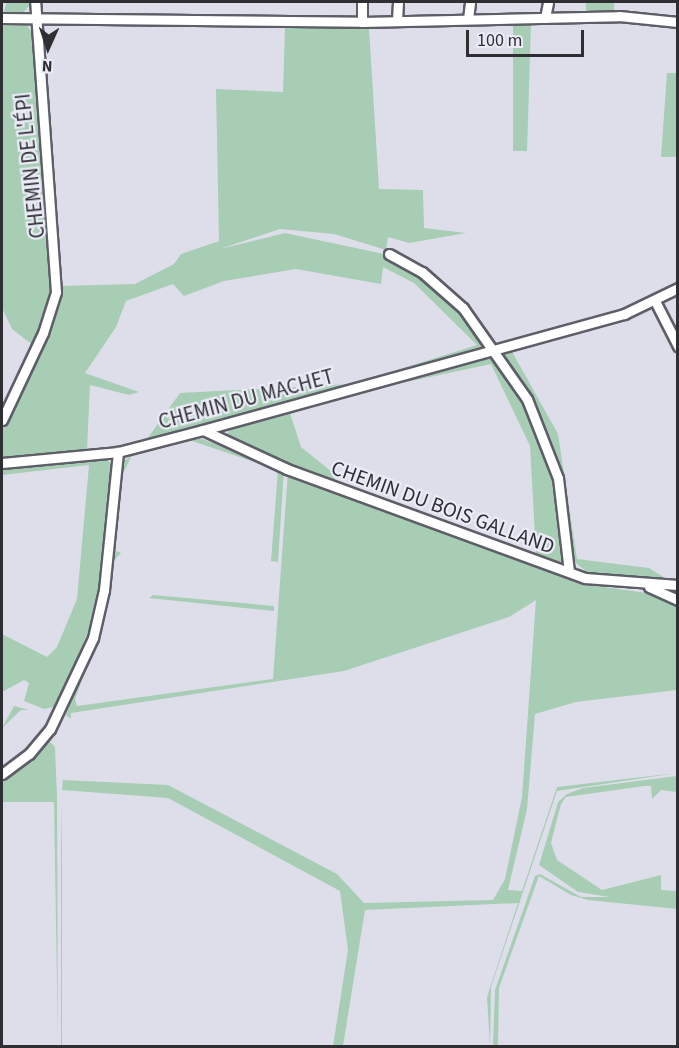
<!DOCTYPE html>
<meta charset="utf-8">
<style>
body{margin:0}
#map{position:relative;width:679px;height:1048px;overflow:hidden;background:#dedeea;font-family:"Source Sans 3",sans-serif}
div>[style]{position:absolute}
.green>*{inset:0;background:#a8cdb5;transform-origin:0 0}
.roads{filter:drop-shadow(2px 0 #5e5e68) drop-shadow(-2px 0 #5e5e68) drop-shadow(0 2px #5e5e68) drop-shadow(0 -2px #5e5e68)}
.street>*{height:9px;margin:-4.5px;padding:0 4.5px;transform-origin:4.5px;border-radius:4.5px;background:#fff}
span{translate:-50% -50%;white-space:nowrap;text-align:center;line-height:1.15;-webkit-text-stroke:4.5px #ebebf7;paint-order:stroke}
.street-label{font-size:21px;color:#2e2e33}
.frame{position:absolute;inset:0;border:3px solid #2e2e33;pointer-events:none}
.north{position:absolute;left:18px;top:18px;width:60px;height:60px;-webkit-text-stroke:4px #ebebf7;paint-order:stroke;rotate:183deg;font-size:16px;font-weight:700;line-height:24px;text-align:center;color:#2e2e33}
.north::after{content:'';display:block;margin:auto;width:21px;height:27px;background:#2e2e33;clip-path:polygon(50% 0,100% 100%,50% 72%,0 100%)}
.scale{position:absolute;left:466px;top:30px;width:118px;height:27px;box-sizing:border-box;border:3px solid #2e2e33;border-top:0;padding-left:8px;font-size:18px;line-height:21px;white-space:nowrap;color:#2e2e33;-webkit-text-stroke:4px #ebebf7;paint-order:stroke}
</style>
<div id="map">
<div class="green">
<i style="clip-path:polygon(7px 2px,32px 2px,24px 12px,2px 17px)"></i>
<i style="left:586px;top:2px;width:28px;height:10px"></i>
<i style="clip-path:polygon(2px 22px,25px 22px,31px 31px,52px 227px,51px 294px,34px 346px,12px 329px,2px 308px)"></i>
<i style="clip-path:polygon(513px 23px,531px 23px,527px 151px,513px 151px)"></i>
<i style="clip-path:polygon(285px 27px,369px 28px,379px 189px,423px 190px,424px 228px,466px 233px,409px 243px,388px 237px,386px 250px,334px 234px,280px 229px,220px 249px,285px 233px,384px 254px,412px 267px,461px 309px,490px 348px,147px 439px,180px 393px,352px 384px,477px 345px,414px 283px,383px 267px,381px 284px,296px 269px,224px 281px,184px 296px,173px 284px,126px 301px,116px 327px,85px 373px,139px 392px,129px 395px,90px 385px,87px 451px,2px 461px,2px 428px,40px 348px,60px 286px,135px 284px,174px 264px,181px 254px,219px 241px,216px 89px,283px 92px)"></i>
<i style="clip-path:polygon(667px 73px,677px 73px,677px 157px,661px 157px)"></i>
<i style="clip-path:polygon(510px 348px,558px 434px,577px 559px,649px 568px,668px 580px,592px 576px,571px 559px,563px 476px,541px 420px,503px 357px,502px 351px)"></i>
<i style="clip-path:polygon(495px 355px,534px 418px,555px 477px,563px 564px,536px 555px,530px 446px,491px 364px,402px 383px)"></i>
<i style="clip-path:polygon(289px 410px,301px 447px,332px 472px,336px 483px,227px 437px,230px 427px)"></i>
<i style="clip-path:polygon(202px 439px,284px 469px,278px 562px,271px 561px,278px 470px,192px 441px,164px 444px,131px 457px,120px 480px,116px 511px,114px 550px,121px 553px,112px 563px,104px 619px,75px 699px,77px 706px,273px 679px,288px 471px,540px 567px,604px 587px,661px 595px,677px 604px,677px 690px,576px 702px,535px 714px,527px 809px,508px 890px,522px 891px,557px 787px,677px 773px,557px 791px,491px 987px,490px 1046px,487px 997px,518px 903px,365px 910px,343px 1046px,333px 1046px,348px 950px,340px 891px,168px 798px,62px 790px,63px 780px,168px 785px,337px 874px,364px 903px,493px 900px,505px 879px,522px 797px,536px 600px,509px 617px,344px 671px,71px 713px,71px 719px,66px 715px,89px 654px,121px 463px,144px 447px,174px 440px)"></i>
<i style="clip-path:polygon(104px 456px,112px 465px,99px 605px,57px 706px,44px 709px,24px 701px,29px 683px,24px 680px,2px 692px,2px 634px,47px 657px,57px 647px,77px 599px,89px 465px,2px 475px,2px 468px)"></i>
<i style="clip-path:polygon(153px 595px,274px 606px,274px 611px,149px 598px)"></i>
<i style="clip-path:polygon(14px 706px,29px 710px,21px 710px,2px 728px)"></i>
<i style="clip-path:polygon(49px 741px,55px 747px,57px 797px,58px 1046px,54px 802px,2px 802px,2px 778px)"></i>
<i style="clip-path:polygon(677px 776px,677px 792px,661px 790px,652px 799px,651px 786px,644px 786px,566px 797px,561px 804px,551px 843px,557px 860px,602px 890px,661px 875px,661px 890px,677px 891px,677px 909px,588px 900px,571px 895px,539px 876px,499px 988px,498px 1046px,493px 1046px,495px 990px,535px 876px,540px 874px,581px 897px,610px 897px,578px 892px,539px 865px,558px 802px,567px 794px,583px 788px)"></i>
<i style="clip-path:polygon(62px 803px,62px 1046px,61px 1046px,61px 852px)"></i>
</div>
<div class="roads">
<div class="street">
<i style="left:2px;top:18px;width:360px;rotate:0.6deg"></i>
<i style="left:362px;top:22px;width:257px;rotate:-1.3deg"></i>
<i style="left:619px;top:16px;width:59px;rotate:5.8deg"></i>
<i style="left:545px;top:18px;width:16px;rotate:-79deg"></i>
<i style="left:468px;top:19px;width:17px;rotate:-83deg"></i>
<i style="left:397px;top:21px;width:19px;rotate:-87deg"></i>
<i style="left:362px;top:22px;width:20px;rotate:-90deg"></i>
<i style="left:389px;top:254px;width:38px;rotate:29deg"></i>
<i style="left:422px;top:272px;width:55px;rotate:41.3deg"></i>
<i style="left:463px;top:308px;width:111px;rotate:54.9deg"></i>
<i style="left:527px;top:399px;width:85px;rotate:68.6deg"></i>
<i style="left:558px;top:478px;width:94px;rotate:83.3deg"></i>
<i style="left:655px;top:301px;width:51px;rotate:62.9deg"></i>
<i style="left:2px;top:420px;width:96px;rotate:-64.8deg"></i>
<i style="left:43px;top:333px;width:43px;rotate:-72.4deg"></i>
<i style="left:56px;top:292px;width:291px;rotate:-94.1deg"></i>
<i style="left:203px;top:430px;width:93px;rotate:24.9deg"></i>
<i style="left:287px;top:469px;width:317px;rotate:20.1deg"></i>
<i style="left:585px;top:578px;width:93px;rotate:4.3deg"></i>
<i style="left:2px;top:463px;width:117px;rotate:-5.4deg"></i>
<i style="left:118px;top:452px;width:88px;rotate:-14.5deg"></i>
<i style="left:203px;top:430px;width:437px;rotate:-15.4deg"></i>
<i style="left:624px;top:314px;width:60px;rotate:-25.7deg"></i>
<i style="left:649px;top:587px;width:32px;rotate:24deg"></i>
<i style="left:2px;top:774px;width:34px;rotate:-37deg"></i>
<i style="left:29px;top:754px;width:33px;rotate:-50deg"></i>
<i style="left:50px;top:729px;width:101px;rotate:-64.7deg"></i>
<i style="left:93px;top:638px;width:49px;rotate:-77.1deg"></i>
<i style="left:104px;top:590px;width:139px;rotate:-84.2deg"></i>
</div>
</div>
<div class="street-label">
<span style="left:30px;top:166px;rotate:-96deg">CHEMIN DE L'ÉPI</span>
<span style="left:246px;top:399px;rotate:-15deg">CHEMIN DU MACHET</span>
<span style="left:443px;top:507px;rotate:20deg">CHEMIN DU BOIS GALLAND</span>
</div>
<div class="frame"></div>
<div class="north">N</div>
<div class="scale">100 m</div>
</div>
